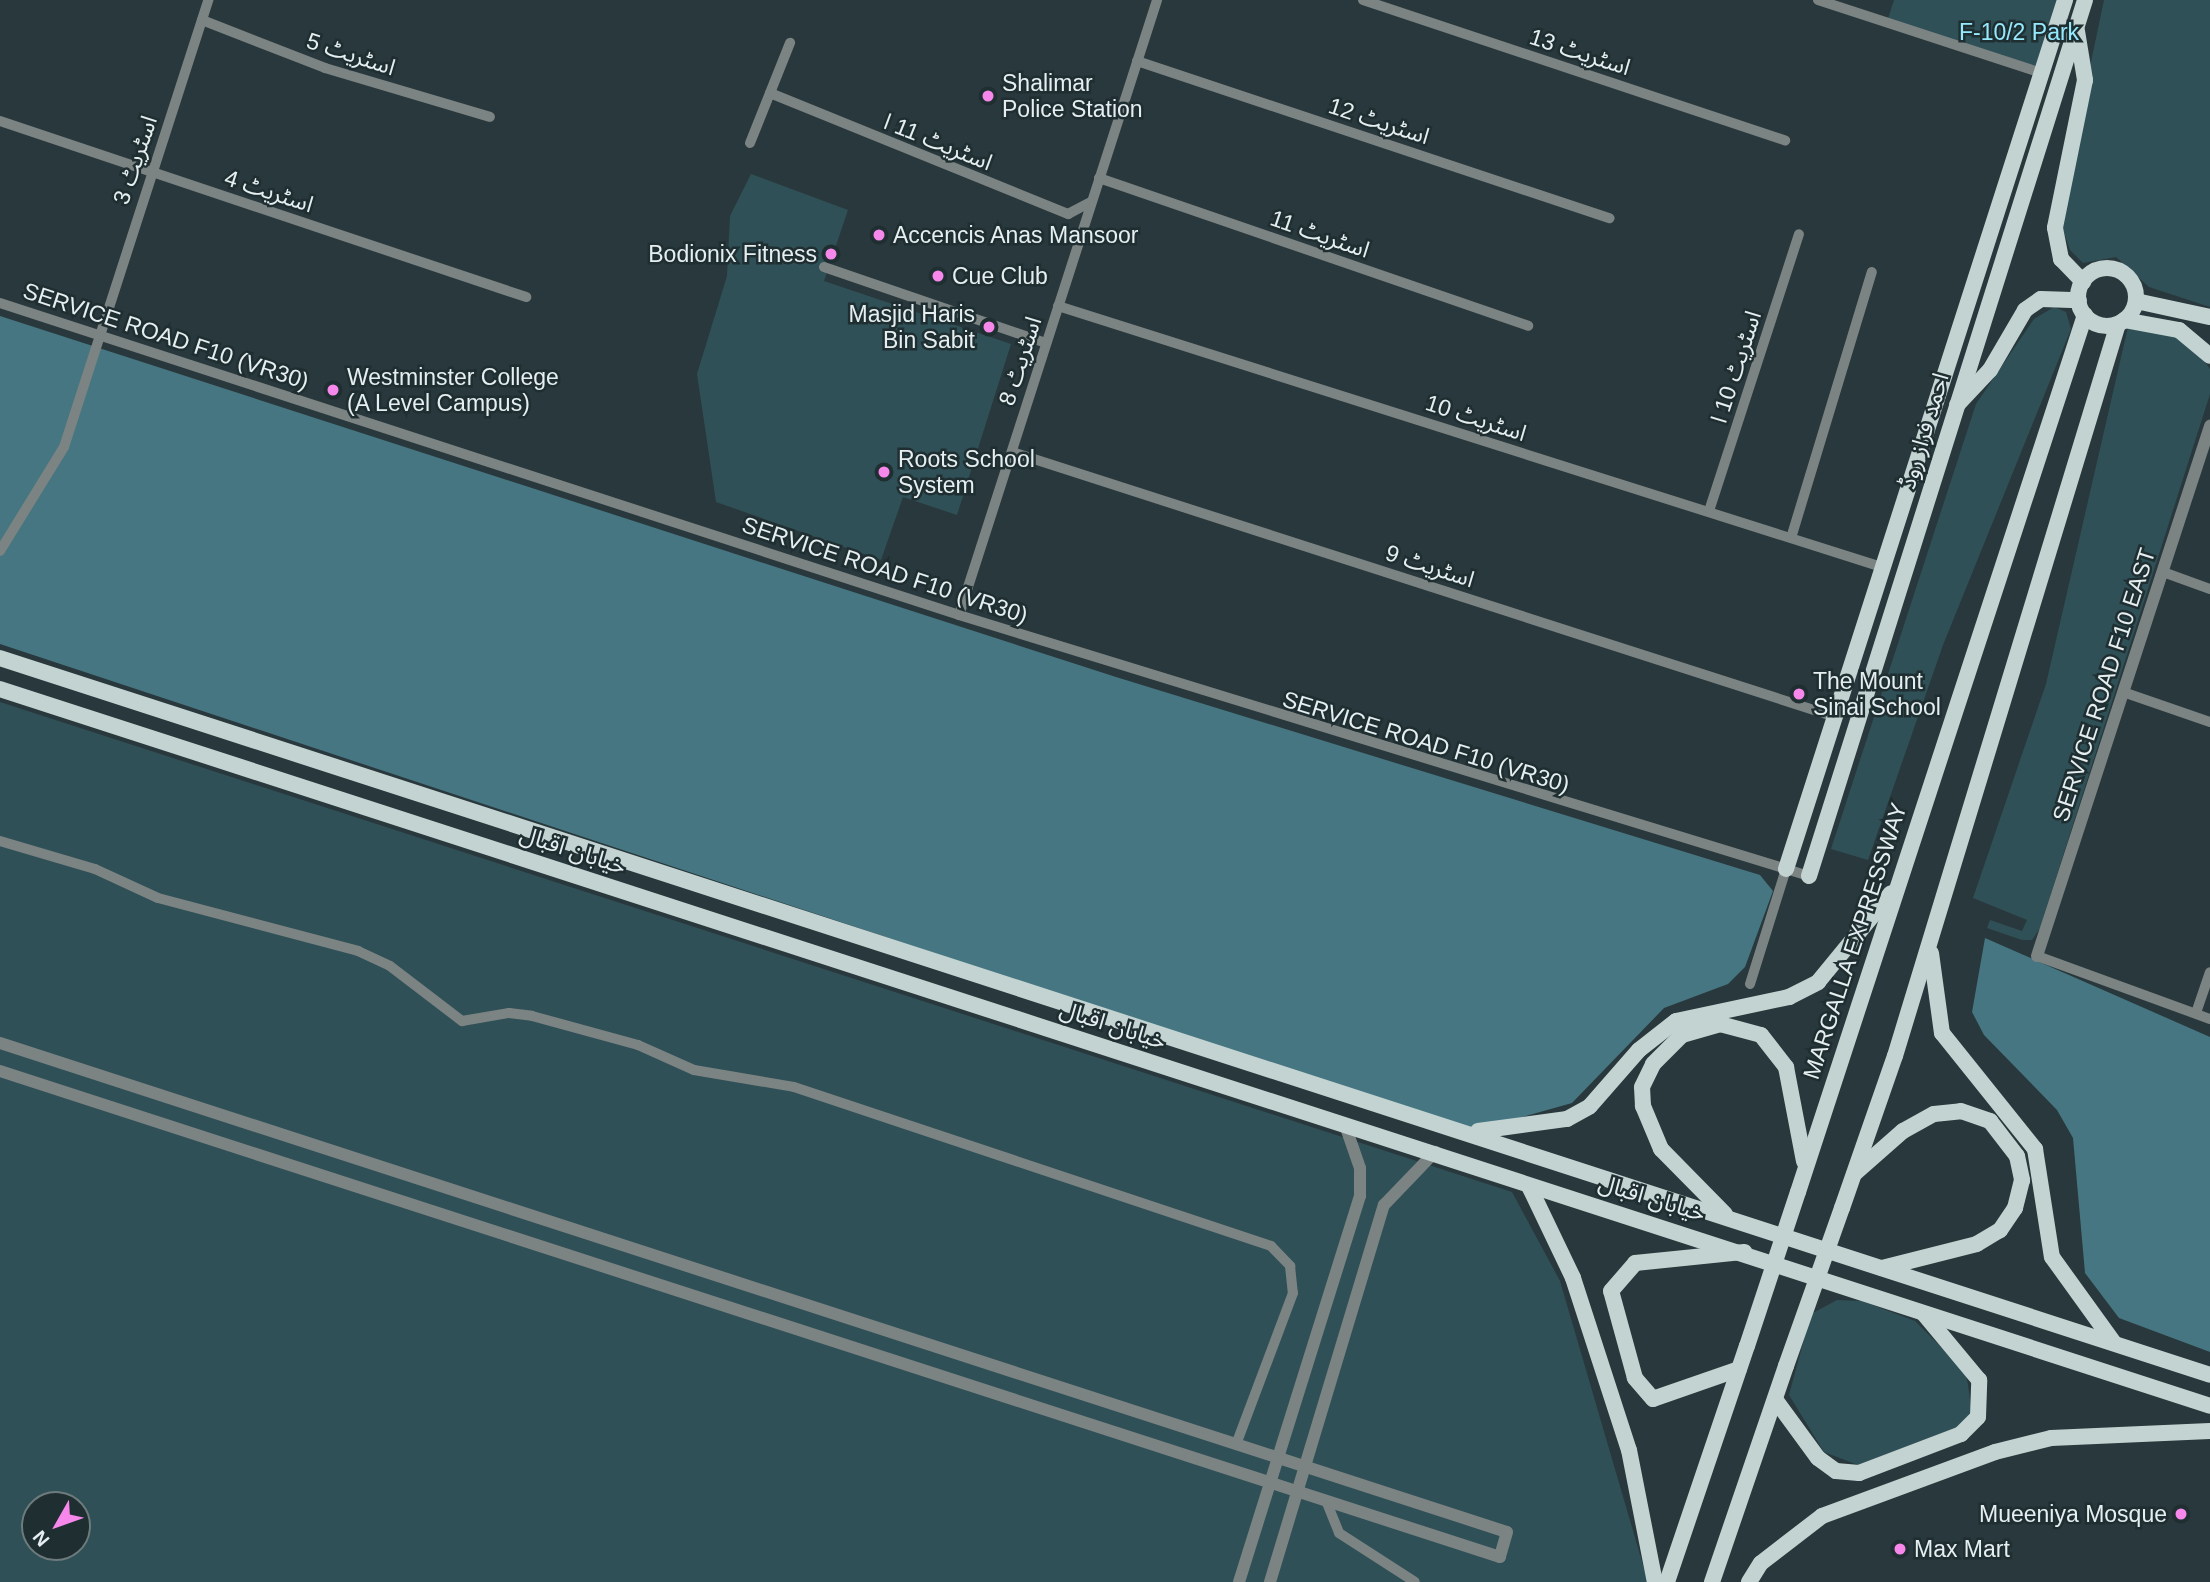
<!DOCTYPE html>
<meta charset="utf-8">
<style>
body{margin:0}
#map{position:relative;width:2210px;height:1582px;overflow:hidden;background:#29383c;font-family:Helvetica,"Noto Sans Arabic",sans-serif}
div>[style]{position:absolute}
.green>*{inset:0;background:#305057}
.forest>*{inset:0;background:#467681}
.minor>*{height:10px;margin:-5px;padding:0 5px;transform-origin:5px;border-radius:5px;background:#7c8483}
.tertiary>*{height:12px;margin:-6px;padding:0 6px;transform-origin:6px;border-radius:6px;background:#7c8483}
.primary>*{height:16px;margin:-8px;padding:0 8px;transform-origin:8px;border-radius:8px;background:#c3d3d1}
.primary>.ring{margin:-8px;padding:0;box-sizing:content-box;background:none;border:16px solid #c3d3d1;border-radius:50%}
.primary-bridge>*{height:16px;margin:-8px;padding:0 8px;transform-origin:8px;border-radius:8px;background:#c3d3d1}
.dots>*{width:19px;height:19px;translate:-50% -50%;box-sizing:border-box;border:4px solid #1f2e31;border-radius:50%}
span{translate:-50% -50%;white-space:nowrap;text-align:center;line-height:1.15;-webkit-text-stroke:5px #1f2e31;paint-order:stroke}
.park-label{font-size:23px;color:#95e9fc}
.street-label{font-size:23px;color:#e5eef0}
.poi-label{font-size:23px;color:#e5eef0}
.left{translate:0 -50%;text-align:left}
.right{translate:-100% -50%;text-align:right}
.north{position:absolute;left:21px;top:1491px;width:70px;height:70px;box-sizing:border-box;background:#1f2e31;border:2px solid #6e7b7d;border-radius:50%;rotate:230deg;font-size:19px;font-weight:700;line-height:28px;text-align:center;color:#e5eef0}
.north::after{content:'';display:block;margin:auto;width:24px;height:32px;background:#f788eb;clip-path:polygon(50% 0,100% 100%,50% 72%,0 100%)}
</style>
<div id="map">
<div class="green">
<i style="clip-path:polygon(1894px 0,2065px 0,2042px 73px,1887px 22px)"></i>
<i style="clip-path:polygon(2104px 0,2210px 0,2210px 307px,2149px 287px,2116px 257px,2083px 263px,2070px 250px,2062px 227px,2065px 186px)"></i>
<i style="clip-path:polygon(751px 174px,848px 210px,824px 281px,1011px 344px,957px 515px,903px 497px,881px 560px,716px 502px,697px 374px,727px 276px,730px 216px)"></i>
<i style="clip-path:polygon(2054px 307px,2066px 312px,2071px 329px,1943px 645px,1868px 860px,1831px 849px,1976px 404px,2034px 319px)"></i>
<i style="clip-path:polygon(2128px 327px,2174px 334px,2197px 351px,2210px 369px,2210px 394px,2040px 928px,2032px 940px,2022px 940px,1987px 928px,1990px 920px,2022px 931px,2027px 920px,1973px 898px,2046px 684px)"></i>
<i style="clip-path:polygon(evenodd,0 702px,1512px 1192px,1560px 1281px,1648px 1582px,0 1582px,0 702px,35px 1505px,77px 1505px,77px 1547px,35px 1547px,35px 1505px)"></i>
<i style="clip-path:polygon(1837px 1300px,1862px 1301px,1915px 1321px,1966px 1372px,1972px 1413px,1958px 1427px,1858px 1465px,1824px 1452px,1789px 1395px,1811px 1314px)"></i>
</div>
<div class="forest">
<i style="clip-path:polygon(0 316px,1116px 677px,1760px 875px,1773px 891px,1745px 967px,1728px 984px,1664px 1008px,1572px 1103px,1472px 1131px,0 644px)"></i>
<i style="clip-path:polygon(1985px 938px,2210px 1037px,2210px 1352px,2119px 1318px,2085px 1273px,2073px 1138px,2057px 1110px,1984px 1035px,1972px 1012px)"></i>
</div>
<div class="minor">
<i style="left:1363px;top:0;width:445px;rotate:18.4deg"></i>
<i style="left:1818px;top:0;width:236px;rotate:18.1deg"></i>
<i style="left:202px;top:20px;width:132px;rotate:21.3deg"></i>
<i style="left:325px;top:68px;width:172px;rotate:16.5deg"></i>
<i style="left:1137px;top:61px;width:498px;rotate:18.4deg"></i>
<i style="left:770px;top:93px;width:322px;rotate:22.1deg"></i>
<i style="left:1068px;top:214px;width:26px;rotate:-28deg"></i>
<i style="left:0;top:121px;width:555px;rotate:18.5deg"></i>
<i style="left:750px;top:143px;width:108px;rotate:-68.2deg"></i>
<i style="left:1099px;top:178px;width:454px;rotate:19deg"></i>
<i style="left:824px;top:267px;width:235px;rotate:18.9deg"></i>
<i style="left:0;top:303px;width:1008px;rotate:18.02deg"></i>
<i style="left:959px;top:615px;width:889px;rotate:17.07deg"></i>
<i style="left:1058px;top:306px;width:864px;rotate:17.58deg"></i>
<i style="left:1012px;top:452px;width:866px;rotate:17.83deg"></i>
<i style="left:1709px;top:511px;width:291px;rotate:-72deg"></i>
<i style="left:1791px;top:538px;width:278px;rotate:-73.1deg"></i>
<i style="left:0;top:551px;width:122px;rotate:-58.4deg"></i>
<i style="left:64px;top:447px;width:470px;rotate:-72.1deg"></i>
<i style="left:2163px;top:572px;width:50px;rotate:19.9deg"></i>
<i style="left:959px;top:615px;width:646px;rotate:-72.15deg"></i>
<i style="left:2123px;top:692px;width:92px;rotate:19deg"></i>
<i style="left:0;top:841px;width:99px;rotate:16.4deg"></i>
<i style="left:95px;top:869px;width:69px;rotate:24.7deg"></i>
<i style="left:158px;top:898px;width:207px;rotate:14.8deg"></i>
<i style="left:358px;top:951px;width:35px;rotate:25deg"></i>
<i style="left:390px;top:966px;width:91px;rotate:37.4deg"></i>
<i style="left:462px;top:1021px;width:48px;rotate:-9.7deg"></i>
<i style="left:509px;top:1013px;width:23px;rotate:7deg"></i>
<i style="left:532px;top:1016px;width:110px;rotate:15.3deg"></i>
<i style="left:638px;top:1045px;width:61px;rotate:24.1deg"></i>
<i style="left:694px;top:1070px;width:101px;rotate:9.6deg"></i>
<i style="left:794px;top:1087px;width:503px;rotate:18.43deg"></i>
<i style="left:1271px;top:1246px;width:28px;rotate:46deg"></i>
<i style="left:1290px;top:1266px;width:27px;rotate:84deg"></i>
<i style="left:1293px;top:1293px;width:159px;rotate:110.6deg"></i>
<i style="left:2037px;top:956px;width:184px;rotate:20deg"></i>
<i style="left:1750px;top:984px;width:121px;rotate:-72.6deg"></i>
<i style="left:2197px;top:1010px;width:40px;rotate:-71.1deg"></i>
<i style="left:1327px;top:1503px;width:32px;rotate:68deg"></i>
<i style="left:1339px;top:1533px;width:90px;rotate:32.8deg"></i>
</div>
<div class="tertiary">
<i style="left:2037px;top:956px;width:558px;rotate:-71.92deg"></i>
<i style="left:0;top:1043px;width:1584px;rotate:17.98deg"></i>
<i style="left:1507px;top:1532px;width:26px;rotate:106deg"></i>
<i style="left:1500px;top:1557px;width:1577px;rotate:-162.05deg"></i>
<i style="left:1239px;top:1582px;width:405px;rotate:-72.6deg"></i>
<i style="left:1360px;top:1196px;width:28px;rotate:-90deg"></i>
<i style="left:1360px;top:1168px;width:46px;rotate:-109.2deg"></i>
<i style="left:1270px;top:1582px;width:394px;rotate:-73.2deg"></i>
<i style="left:1384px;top:1205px;width:74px;rotate:-46.1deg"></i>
</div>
<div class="primary">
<i style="left:2077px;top:31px;width:50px;rotate:80.7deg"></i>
<i style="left:2085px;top:80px;width:151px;rotate:101.5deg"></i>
<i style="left:2055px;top:228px;width:32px;rotate:79deg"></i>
<i style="left:2061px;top:259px;width:32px;rotate:46deg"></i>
<i class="ring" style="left:2078px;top:268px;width:42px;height:42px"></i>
<i style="left:2136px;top:301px;width:76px;rotate:12.2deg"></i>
<i style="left:2124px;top:320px;width:56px;rotate:10.3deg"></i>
<i style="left:2179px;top:330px;width:40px;rotate:40deg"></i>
<i style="left:1957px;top:405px;width:48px;rotate:-46.7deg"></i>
<i style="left:1990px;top:370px;width:69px;rotate:-59.7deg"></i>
<i style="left:2025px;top:310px;width:19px;rotate:-35deg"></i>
<i style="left:2041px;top:299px;width:38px;rotate:2deg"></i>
<i style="left:0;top:658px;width:2323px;rotate:17.97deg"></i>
<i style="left:0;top:689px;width:2323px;rotate:17.97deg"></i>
<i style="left:1786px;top:869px;width:913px;rotate:-72.2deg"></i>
<i style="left:1809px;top:876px;width:918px;rotate:-72.51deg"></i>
<i style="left:1931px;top:953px;width:81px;rotate:82.2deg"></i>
<i style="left:1942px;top:1033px;width:149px;rotate:51.3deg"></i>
<i style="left:2035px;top:1149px;width:109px;rotate:81.1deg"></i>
<i style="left:2052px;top:1257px;width:106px;rotate:54.2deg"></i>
<i style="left:1478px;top:1131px;width:90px;rotate:-7.7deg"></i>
<i style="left:1567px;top:1119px;width:26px;rotate:-29deg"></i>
<i style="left:1590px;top:1106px;width:74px;rotate:-48.8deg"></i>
<i style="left:1639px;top:1050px;width:47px;rotate:-38.1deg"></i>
<i style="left:1676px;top:1021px;width:116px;rotate:-12deg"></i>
<i style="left:1789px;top:997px;width:33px;rotate:-27deg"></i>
<i style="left:1818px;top:982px;width:115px;rotate:-50.6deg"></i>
<i style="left:1854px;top:1174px;width:65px;rotate:-41.3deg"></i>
<i style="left:1903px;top:1131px;width:35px;rotate:-29deg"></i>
<i style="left:1934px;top:1114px;width:27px;rotate:-6deg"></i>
<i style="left:1961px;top:1111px;width:31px;rotate:19deg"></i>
<i style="left:1990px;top:1121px;width:44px;rotate:52.4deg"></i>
<i style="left:2017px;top:1156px;width:25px;rotate:78deg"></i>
<i style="left:2022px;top:1180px;width:29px;rotate:104deg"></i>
<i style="left:2015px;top:1208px;width:27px;rotate:124deg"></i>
<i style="left:2000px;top:1230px;width:27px;rotate:149deg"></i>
<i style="left:1977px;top:1244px;width:98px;rotate:165.8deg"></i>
<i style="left:1529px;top:1186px;width:102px;rotate:64.4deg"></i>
<i style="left:1573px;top:1278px;width:181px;rotate:72deg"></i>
<i style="left:1629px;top:1450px;width:135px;rotate:78.9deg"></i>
<i style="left:1798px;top:1192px;width:923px;rotate:-71.88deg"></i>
<i style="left:1842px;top:1208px;width:161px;rotate:-70.8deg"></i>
<i style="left:1895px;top:1056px;width:765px;rotate:-73.06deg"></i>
<i style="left:1725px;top:1214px;width:91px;rotate:-134.6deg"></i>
<i style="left:1661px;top:1149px;width:47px;rotate:-112.7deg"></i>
<i style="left:1643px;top:1106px;width:19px;rotate:-93deg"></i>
<i style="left:1642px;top:1087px;width:25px;rotate:-64deg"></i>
<i style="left:1653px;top:1064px;width:41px;rotate:-45deg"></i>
<i style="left:1682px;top:1035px;width:40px;rotate:-16deg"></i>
<i style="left:1720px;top:1024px;width:42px;rotate:15deg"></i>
<i style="left:1761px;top:1035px;width:41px;rotate:52deg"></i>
<i style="left:1786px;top:1067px;width:96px;rotate:79.2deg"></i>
<i style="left:1739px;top:1369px;width:91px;rotate:160.8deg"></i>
<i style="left:1653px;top:1399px;width:28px;rotate:-131deg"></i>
<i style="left:1635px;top:1378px;width:90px;rotate:-105.4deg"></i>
<i style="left:1611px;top:1291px;width:37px;rotate:-49deg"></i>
<i style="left:1635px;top:1263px;width:110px;rotate:-5.8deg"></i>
<i style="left:1777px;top:1402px;width:69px;rotate:53.8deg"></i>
<i style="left:1818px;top:1458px;width:22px;rotate:36deg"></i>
<i style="left:1836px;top:1471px;width:23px;rotate:5deg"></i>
<i style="left:1859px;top:1473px;width:109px;rotate:-20.9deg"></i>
<i style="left:1961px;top:1434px;width:24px;rotate:-45deg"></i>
<i style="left:1978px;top:1417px;width:37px;rotate:-88deg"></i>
<i style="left:1979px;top:1380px;width:86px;rotate:-129.8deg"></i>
<i style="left:1667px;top:1582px;width:249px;rotate:-71.3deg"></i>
<i style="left:1712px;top:1582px;width:228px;rotate:-71.1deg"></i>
<i style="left:1749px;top:1582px;width:22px;rotate:-58deg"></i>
<i style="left:1761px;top:1563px;width:77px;rotate:-37.6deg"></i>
<i style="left:1822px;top:1516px;width:184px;rotate:-20.3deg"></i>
<i style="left:1995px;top:1452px;width:58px;rotate:-14deg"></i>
<i style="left:2051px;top:1438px;width:159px;rotate:-2.5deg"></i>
</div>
<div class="primary-bridge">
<i style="left:1747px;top:1346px;width:162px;rotate:-71.7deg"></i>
<i style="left:1786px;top:1366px;width:168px;rotate:-70.5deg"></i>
</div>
<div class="dots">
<i style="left:988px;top:96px;background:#f788eb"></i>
<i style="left:879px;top:235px;background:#f788eb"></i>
<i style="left:831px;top:254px;background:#f788eb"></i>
<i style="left:938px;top:276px;background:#f788eb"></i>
<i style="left:989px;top:327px;background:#f788eb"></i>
<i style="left:333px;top:390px;background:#f788eb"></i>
<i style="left:884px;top:472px;background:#f788eb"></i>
<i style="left:1799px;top:694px;background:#f788eb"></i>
<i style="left:2181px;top:1514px;background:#f788eb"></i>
<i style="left:1900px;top:1549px;background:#f788eb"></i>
</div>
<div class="park-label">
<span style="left:2019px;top:32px">F-10/2 Park</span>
</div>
<div class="street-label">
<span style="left:1580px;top:52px;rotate:18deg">اسٹریٹ 13</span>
<span style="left:351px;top:54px;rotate:18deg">اسٹریٹ 5</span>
<span style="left:1379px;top:121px;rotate:18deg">اسٹریٹ 12</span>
<span style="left:938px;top:142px;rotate:22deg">اسٹریٹ 11 ا</span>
<span style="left:135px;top:160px;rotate:-71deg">اسٹریٹ 3</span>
<span style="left:269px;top:191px;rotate:18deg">اسٹریٹ 4</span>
<span style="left:1320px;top:234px;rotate:19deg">اسٹریٹ 11</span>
<span style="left:166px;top:336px;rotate:18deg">SERVICE ROAD F10 (VR30)</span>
<span style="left:1020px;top:361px;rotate:-72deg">اسٹریٹ 8</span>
<span style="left:1736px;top:367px;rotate:-72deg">اسٹریٹ 10 ا</span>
<span style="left:1476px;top:418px;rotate:18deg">اسٹریٹ 10</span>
<span style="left:1924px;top:431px;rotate:-73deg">احمد فراز روڈ</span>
<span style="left:1430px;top:566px;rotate:18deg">اسٹریٹ 9</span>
<span style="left:885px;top:570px;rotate:18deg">SERVICE ROAD F10 (VR30)</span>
<span style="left:2104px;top:685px;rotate:-72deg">SERVICE ROAD F10 EAST</span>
<span style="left:1426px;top:742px;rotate:17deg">SERVICE ROAD F10 (VR30)</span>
<span style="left:573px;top:850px;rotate:18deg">خیابان اقبال</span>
<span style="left:1855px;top:941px;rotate:-72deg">MARGALLA EXPRESSWAY</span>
<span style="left:1113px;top:1025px;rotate:18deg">خیابان اقبال</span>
<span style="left:1652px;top:1198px;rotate:17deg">خیابان اقبال</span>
</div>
<div class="poi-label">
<span class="left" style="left:1002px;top:96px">Shalimar<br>Police Station</span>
<span class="left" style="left:893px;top:235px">Accencis Anas Mansoor</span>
<span class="right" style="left:817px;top:254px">Bodionix Fitness</span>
<span class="left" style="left:952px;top:276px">Cue Club</span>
<span class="right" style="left:975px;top:327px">Masjid Haris<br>Bin Sabit</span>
<span class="left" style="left:347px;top:390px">Westminster College<br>(A Level Campus)</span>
<span class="left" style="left:898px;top:472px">Roots School<br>System</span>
<span class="left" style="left:1813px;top:694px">The Mount<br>Sinai School</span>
<span class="right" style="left:2167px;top:1514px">Mueeniya Mosque</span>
<span class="left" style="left:1914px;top:1549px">Max Mart</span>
</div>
<div class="north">N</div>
</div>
